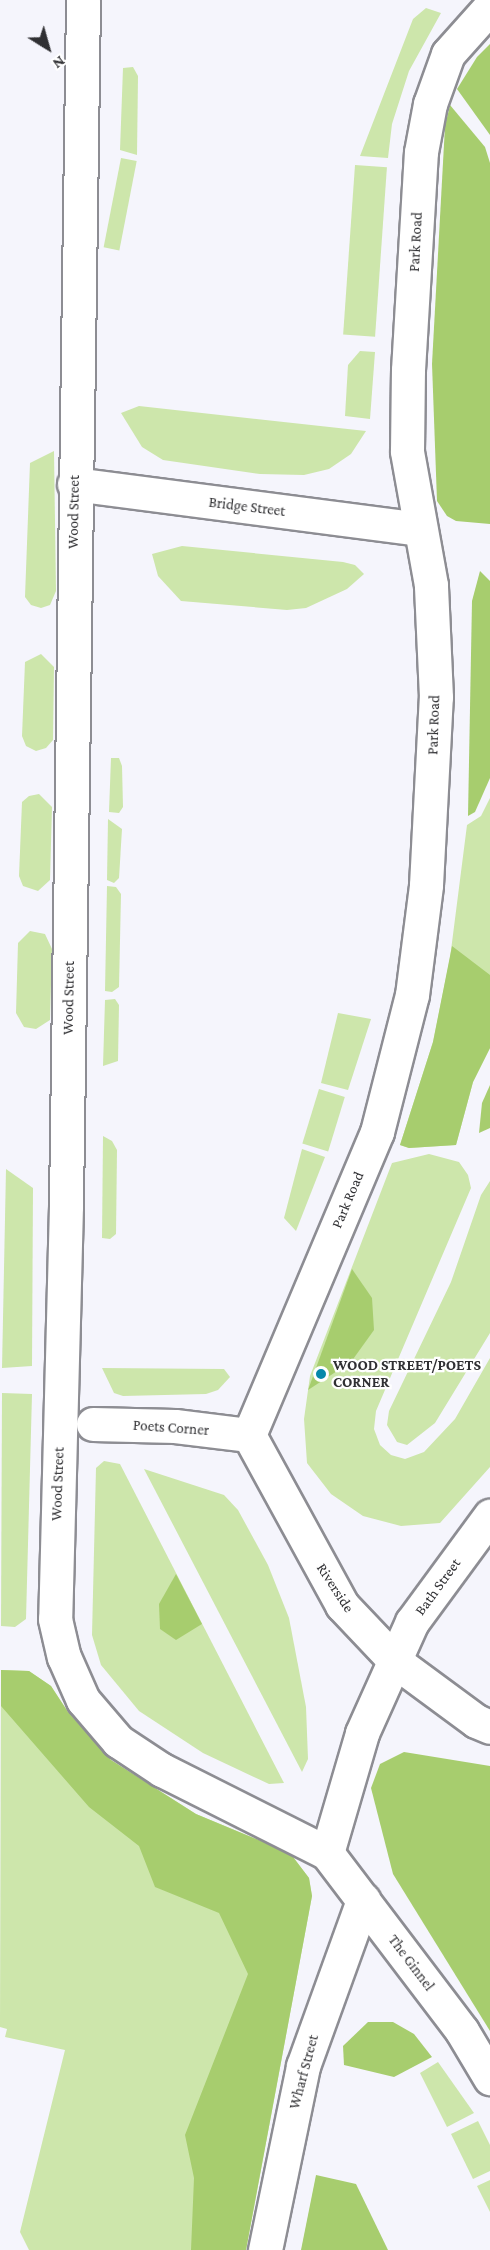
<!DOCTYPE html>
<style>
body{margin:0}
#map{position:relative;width:490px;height:2250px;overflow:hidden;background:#f5f5fc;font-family:"Crimson Pro",serif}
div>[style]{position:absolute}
.green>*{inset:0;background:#cde6ab;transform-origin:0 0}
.forest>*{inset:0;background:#a7cd6e}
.roads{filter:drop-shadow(2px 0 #8d8d93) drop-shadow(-2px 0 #8d8d93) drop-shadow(0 2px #8d8d93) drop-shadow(0 -2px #8d8d93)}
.minor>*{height:33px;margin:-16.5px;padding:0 16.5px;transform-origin:16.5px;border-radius:16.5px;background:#fff}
.dots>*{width:16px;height:16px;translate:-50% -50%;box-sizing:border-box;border:3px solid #fff;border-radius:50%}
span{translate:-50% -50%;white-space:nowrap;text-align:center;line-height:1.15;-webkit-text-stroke:4.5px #fff;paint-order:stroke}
.street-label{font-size:15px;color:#303033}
.poi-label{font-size:15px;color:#303033;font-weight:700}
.left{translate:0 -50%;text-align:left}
.north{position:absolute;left:18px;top:18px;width:60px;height:60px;-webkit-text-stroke:4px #fff;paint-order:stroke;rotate:143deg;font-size:16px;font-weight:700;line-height:24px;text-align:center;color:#303033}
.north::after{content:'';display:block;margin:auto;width:21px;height:27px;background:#303033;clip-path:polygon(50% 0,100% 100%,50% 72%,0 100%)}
</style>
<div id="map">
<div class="green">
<i style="clip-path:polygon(426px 8px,441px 13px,409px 71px,392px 124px,388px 158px,360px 156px,413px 19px)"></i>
<i style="clip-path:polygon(133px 67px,138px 76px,137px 155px,120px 150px,123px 68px)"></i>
<i style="left:121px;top:158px;width:16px;height:91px;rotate:11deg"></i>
<i style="left:355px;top:165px;width:32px;height:170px;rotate:4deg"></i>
<i style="clip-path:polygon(360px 351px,375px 352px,370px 419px,345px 416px,348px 365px)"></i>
<i style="clip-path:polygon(139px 406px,366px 431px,351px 454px,329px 469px,304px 475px,260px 474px,163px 460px,142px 447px,121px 413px)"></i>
<i style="clip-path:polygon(54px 451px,56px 591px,50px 605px,41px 608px,31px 605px,25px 597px,30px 463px)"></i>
<i style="clip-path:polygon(182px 546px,343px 562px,355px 565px,364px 574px,347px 589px,306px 608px,287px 610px,181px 601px,158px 576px,152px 554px)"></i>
<i style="clip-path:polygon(41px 654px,54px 667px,53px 740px,46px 748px,36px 751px,26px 746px,22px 736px,25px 662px)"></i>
<i style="clip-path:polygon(111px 758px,119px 758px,122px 766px,123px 807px,119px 813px,109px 812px)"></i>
<i style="clip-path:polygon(39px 794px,52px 807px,50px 880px,38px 891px,23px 886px,19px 876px,22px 802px,29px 796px)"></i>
<i style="clip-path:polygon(490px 798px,490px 1048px,473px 1082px,456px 1145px,409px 1148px,400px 1145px,433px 1042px,450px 958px,467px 825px,481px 816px)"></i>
<i style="clip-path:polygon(108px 819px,122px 829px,119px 878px,114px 883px,107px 880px)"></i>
<i style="clip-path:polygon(107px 886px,116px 887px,121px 894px,119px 987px,112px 992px,105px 991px)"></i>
<i style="clip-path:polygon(30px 931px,45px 934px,52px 949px,50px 1020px,36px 1029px,24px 1027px,16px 1013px,18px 943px)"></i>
<i style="clip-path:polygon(115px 999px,119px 1005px,118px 1061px,103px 1066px,105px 1000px)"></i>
<i style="clip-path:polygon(338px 1013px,371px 1019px,348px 1090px,321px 1083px)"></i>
<i style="left:319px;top:1089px;width:27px;height:57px;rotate:17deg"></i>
<i style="clip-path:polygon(103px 1136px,112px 1141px,117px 1150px,116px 1234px,110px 1239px,102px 1238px)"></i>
<i style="clip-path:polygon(302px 1149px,325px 1157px,296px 1231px,284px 1218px)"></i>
<i style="clip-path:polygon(429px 1154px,459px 1162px,468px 1175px,471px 1188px,376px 1411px,374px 1429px,380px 1445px,391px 1455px,405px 1459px,424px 1452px,455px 1419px,490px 1358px,490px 1467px,440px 1523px,401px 1526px,363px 1516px,331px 1494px,307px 1463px,304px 1419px,310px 1376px,392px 1163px)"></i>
<i style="clip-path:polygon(6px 1169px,33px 1188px,32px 1366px,2px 1368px)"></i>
<i style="clip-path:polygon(490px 1181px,490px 1333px,435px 1423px,407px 1445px,397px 1442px,387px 1425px,389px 1411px,451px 1282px,481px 1195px)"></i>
<i style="clip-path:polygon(102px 1368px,224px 1369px,230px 1377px,218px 1390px,206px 1394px,123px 1396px,114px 1393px)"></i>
<i style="clip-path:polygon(2px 1393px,32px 1394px,26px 1619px,15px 1627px,1px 1626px)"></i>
<i style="clip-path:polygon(104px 1461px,120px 1464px,284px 1783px,269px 1784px,203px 1753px,139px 1711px,101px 1665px,92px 1635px,96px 1468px)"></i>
<i style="clip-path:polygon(144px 1469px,224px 1495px,238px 1510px,268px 1565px,289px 1618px,306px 1707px,308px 1759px,302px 1772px)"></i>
<i style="clip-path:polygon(1px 1670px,29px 1671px,51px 1686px,68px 1712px,111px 1760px,196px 1814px,290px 1853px,309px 1878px,312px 1896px,246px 2250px,29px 2250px,20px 2232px,65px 2050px,5px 2037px,7px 2029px,0 2027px)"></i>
<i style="clip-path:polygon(438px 2062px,474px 2113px,447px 2127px,420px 2073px)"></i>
<i style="clip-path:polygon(478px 2121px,490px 2145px,490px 2171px,473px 2179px,451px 2134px)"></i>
<i style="clip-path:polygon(490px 2180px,490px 2212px,477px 2186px)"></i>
</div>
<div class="forest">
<i style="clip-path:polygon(490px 44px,490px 135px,457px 89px,477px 57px)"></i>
<i style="clip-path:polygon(450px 105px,485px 147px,490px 163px,490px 524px,456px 521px,447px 516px,437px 501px,432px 364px,445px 126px)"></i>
<i style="clip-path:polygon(480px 571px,490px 581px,490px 778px,475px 812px,468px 816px,472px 601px)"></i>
<i style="clip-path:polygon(452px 946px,490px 975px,490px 1048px,473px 1082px,456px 1145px,409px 1148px,400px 1145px,433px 1042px)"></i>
<i style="clip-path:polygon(490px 1085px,490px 1128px,479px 1133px,482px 1103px)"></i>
<i style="clip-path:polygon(352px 1269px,372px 1298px,374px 1330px,351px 1362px,308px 1390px)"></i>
<i style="clip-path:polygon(176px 1574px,202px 1624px,176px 1640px,160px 1629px,159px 1604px)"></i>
<i style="clip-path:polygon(1px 1670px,29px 1671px,51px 1686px,68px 1712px,111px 1760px,196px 1814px,290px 1853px,309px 1878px,312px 1896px,246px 2250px,191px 2250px,194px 2178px,185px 2135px,248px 1974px,219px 1913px,155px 1887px,139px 1846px,89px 1807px,1px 1706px)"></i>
<i style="clip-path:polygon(404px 1752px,490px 1766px,490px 2031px,393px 1874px,371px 1788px,380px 1764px)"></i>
<i style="clip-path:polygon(368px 2022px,393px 2022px,414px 2034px,432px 2057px,394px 2077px,344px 2065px,343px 2046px)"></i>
<i style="clip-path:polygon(316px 2175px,356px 2184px,388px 2250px,301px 2250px)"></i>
</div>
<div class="roads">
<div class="minor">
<i style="left:83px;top:0;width:1206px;rotate:90.81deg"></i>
<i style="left:66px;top:1206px;width:413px;rotate:91.5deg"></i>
<i style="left:55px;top:1619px;width:39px;rotate:77deg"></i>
<i style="left:64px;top:1657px;width:47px;rotate:66.2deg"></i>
<i style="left:83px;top:1700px;width:54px;rotate:49.5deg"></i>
<i style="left:118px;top:1741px;width:53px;rotate:33.4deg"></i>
<i style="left:162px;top:1770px;width:185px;rotate:26.7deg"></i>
<i style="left:327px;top:1853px;width:223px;rotate:52.8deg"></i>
<i style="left:462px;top:2031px;width:55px;rotate:59.2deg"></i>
<i style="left:74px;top:484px;width:349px;rotate:7.4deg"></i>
<i style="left:93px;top:1424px;width:82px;rotate:1.4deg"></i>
<i style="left:175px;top:1426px;width:75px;rotate:6.9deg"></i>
<i style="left:249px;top:1435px;width:329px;rotate:-67.1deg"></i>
<i style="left:377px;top:1132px;width:141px;rotate:-75.7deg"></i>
<i style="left:412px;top:995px;width:111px;rotate:-82.7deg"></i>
<i style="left:426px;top:885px;width:188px;rotate:-87deg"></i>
<i style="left:436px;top:697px;width:112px;rotate:-92.6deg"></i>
<i style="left:431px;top:585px;width:136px;rotate:-100.2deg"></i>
<i style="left:407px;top:451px;width:81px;rotate:-89.3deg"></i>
<i style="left:408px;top:370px;width:218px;rotate:-86.6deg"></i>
<i style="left:421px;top:152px;width:49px;rotate:-79.4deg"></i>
<i style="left:430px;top:104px;width:53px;rotate:-70.2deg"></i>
<i style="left:448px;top:54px;width:63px;rotate:-48.2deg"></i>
<i style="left:249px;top:1435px;width:194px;rotate:61.3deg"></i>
<i style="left:342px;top:1605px;width:79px;rotate:46.5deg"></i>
<i style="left:396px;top:1662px;width:99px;rotate:36.4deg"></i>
<i style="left:476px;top:1721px;width:15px;rotate:23deg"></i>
<i style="left:327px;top:1853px;width:125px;rotate:-73.7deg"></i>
<i style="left:362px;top:1733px;width:122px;rotate:-65.8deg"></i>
<i style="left:412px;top:1622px;width:132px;rotate:-53.7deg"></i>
<i style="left:265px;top:2250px;width:188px;rotate:-78.3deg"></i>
<i style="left:303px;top:2066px;width:177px;rotate:-70.1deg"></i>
</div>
</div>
<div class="dots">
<i style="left:321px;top:1374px;background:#0588aa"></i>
</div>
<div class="street-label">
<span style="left:416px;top:242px;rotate:-87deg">Park Road</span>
<span style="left:247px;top:507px;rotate:7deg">Bridge Street</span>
<span style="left:74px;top:512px;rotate:-89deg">Wood Street</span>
<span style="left:434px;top:725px;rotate:-88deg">Park Road</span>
<span style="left:69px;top:998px;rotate:-89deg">Wood Street</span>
<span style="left:348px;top:1200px;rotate:-67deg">Park Road</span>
<span style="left:171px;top:1428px;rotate:4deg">Poets Corner</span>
<span style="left:58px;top:1484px;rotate:-88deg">Wood Street</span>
<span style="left:438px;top:1587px;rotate:-54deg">Bath Street</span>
<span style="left:335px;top:1588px;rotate:57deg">Riverside</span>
<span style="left:411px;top:1963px;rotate:53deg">The Ginnel</span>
<span style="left:304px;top:2072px;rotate:-75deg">Wharf Street</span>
</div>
<div class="poi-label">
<span class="left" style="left:333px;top:1374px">WOOD STREET/POETS<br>CORNER</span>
</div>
<div class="north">N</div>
</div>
